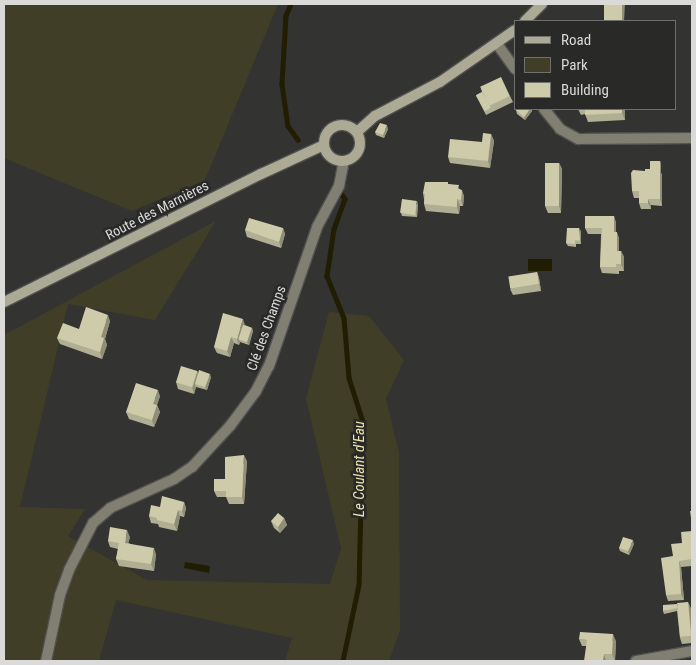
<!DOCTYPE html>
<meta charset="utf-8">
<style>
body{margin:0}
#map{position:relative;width:696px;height:665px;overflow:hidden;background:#333331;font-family:"Roboto Condensed",sans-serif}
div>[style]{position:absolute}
.green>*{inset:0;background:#413e28}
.water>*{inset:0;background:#201d03;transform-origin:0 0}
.stream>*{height:4.5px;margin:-2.25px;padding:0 2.25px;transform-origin:2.25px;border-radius:2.25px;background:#201d03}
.roads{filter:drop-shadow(1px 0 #51514f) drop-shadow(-1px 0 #51514f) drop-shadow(0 1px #51514f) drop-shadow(0 -1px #51514f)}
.street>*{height:10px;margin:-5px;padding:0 5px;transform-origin:5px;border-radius:5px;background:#807f72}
.secondary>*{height:10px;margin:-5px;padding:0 5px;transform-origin:5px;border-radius:5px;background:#acaa95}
.secondary>.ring{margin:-5px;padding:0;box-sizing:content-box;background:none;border:10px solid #acaa95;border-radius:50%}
.wall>*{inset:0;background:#b1af93}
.shaded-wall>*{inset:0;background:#908e78}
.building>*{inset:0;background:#cecbab;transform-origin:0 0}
span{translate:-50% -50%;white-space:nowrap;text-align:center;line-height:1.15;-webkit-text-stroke:5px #292927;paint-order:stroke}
.street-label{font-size:14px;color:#dadad9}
.water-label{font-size:15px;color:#ebe5ad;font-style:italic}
.frame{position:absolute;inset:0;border:5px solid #dadad9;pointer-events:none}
.legend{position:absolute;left:514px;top:20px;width:162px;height:90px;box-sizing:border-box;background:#292927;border:1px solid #70706e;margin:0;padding:6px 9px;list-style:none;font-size:15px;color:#dadad9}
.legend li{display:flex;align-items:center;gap:10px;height:25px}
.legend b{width:25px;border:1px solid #70706e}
</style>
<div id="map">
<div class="green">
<i style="clip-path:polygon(4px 4px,278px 4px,205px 180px,132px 211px,4px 158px)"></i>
<i style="clip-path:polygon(216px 221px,155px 320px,68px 304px,20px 507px,85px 509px,68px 536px,147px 580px,330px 584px,341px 548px,306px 399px,329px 312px,369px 316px,404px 360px,386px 399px,399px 453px,400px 630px,389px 661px,285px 661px,292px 638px,116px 600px,99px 661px,4px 661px,4px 335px)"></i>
</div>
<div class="water">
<i style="left:528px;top:259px;width:24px;height:12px"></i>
<i style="clip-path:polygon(185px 562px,210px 566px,209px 573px,184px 568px)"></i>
</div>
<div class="stream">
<i style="left:291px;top:4px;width:13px;rotate:113deg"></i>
<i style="left:286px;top:16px;width:68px;rotate:93.4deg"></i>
<i style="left:282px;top:84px;width:42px;rotate:81.9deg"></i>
<i style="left:288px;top:126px;width:17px;rotate:54deg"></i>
<i style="left:341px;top:193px;width:7px;rotate:56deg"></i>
<i style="left:345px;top:199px;width:32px;rotate:110deg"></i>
<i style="left:334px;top:229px;width:48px;rotate:98.5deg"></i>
<i style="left:327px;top:276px;width:45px;rotate:68deg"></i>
<i style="left:344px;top:318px;width:60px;rotate:85.2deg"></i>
<i style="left:349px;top:378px;width:46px;rotate:72.3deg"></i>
<i style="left:363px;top:422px;width:163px;rotate:91.4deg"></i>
<i style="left:359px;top:585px;width:78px;rotate:101.9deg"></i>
</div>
<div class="roads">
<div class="street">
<i style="left:497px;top:44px;width:31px;rotate:54deg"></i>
<i style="left:544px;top:109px;width:26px;rotate:51deg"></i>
<i style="left:560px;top:129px;width:21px;rotate:29deg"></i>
<i style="left:578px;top:139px;width:114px;rotate:-0.5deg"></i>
<i style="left:46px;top:661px;width:67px;rotate:-78deg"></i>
<i style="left:60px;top:595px;width:27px;rotate:-70deg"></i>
<i style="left:69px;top:570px;width:53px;rotate:-62.9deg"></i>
<i style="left:93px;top:523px;width:23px;rotate:-41deg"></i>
<i style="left:110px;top:508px;width:70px;rotate:-24.4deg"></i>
<i style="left:174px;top:479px;width:22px;rotate:-34deg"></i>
<i style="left:192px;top:467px;width:56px;rotate:-47.2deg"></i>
<i style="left:230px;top:426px;width:44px;rotate:-53.4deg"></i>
<i style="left:256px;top:391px;width:28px;rotate:-63deg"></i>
<i style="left:269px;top:366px;width:147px;rotate:-70.9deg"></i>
<i style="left:317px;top:227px;width:47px;rotate:-61.8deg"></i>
<i style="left:339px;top:186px;width:25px;rotate:-79deg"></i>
<i style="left:636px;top:661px;width:57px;rotate:-10.1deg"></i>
</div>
<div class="secondary">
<i style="left:525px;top:21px;width:24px;rotate:-45deg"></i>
<i class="ring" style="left:324px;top:125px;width:26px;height:26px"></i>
<i style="left:357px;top:132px;width:24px;rotate:-42deg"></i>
<i style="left:375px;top:116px;width:73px;rotate:-27.6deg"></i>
<i style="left:440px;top:82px;width:91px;rotate:-34.7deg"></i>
<i style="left:4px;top:302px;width:287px;rotate:-26.5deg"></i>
<i style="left:261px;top:174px;width:69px;rotate:-24.7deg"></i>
</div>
</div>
<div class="wall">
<i style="clip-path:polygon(481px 88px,510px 96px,513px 102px,486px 115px,476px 95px,482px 92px)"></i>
<i style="clip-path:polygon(518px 109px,531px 109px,532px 111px,525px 120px,517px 114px,516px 110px)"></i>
<i style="clip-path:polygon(578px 109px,625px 109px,625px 120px,588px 122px,585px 114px,581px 115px)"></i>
<i style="clip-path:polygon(388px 129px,384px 138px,376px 135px,375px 132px)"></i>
<i style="clip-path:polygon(491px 134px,494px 141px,490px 168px,450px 163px,448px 157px,482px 142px)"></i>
<i style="clip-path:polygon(660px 161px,661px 164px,661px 173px,662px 175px,662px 206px,651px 205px,651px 209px,641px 209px,639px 203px,639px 198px,634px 198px,632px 191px,645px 171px,650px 169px)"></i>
<i style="clip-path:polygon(559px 163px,562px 169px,561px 213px,548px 213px,545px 206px)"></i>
<i style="clip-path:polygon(449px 184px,460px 189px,464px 196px,463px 206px,460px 206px,459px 214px,426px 211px,424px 204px,424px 199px,423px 193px)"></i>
<i style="clip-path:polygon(418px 204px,417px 217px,402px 216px,401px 213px)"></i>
<i style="clip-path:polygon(614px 216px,616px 223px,616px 232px,619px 238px,619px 251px,621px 251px,624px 257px,624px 271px,619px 271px,619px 274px,602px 273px,600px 267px,601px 234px,588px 234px,585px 228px)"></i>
<i style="clip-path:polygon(283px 228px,285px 234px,281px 248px,247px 237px,245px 230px)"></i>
<i style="clip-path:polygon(581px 231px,581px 244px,576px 244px,576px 247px,568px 246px,566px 243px)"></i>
<i style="clip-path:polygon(537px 272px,539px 278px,541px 291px,513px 295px,510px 289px)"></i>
<i style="clip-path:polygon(110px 321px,105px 339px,107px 345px,102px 359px,60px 344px,57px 338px,79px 329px)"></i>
<i style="clip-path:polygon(245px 325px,252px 328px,253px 331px,249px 345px,240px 342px,239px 345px,234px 343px,230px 357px,217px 353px,214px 347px)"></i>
<i style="clip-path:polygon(197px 371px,198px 373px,211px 377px,207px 390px,196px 387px,194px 394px,178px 389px,176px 382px)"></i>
<i style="clip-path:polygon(160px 396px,157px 405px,160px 412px,154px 427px,129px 419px,126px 412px)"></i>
<i style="clip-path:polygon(247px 461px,244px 504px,229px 504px,226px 497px,217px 497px,214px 491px,225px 479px)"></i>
<i style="clip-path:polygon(184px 502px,186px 508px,184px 517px,180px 516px,177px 531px,159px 527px,158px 524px,151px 523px,149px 516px,160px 507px)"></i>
<i style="clip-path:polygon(284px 518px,287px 525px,280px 533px,274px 528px,271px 521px)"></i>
<i style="clip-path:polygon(692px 531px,692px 566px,681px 567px,684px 600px,668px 601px,666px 595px,682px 543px)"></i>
<i style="clip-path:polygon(130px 537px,128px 543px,156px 554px,154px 571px,119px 566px,116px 559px,118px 549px,110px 547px,108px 541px)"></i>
<i style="clip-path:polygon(634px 544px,629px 555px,620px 551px,619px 548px)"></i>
<i style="clip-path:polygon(688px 602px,691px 609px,692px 627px,692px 643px,682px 644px,680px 638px,677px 611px,664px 614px,663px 611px)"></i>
<i style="clip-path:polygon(579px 639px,616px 641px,615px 661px,606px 660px,586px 646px,582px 646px)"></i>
</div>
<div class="shaded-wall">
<i style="clip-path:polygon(622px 4px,625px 4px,624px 21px,622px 21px)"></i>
<i style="clip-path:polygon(530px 109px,531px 109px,532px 111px,525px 120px,524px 117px)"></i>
<i style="clip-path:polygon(622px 109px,625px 109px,625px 120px,622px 113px)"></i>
<i style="clip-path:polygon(387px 125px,388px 129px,384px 138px,383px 135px)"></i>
<i style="clip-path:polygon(491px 134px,494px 141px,490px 168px,488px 161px)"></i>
<i style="clip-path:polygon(660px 161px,661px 164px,661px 173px,662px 175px,662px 206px,660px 199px)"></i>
<i style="clip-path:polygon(559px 163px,562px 169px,561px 213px,559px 206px)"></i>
<i style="clip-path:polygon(462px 190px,464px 196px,463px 206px,461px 200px)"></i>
<i style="clip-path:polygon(457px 199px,460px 206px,459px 214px,457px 207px)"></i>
<i style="clip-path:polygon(648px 199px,651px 205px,651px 209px,648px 203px)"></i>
<i style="clip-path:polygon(417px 201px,418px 204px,417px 217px,416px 214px)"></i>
<i style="clip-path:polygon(614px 216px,616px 223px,616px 238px,614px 232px)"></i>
<i style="clip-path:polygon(283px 228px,285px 234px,281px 248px,279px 242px)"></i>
<i style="clip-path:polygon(579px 228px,581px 231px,581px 244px,580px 241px)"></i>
<i style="clip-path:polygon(617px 232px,619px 238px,619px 257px,617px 251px)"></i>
<i style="clip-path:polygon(621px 251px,624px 257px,624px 271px,621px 264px)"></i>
<i style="clip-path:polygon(537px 272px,539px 278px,541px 291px,539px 284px)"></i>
<i style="clip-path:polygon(108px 315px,110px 321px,105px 339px,107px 345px,102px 359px,100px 352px,101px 337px)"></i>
<i style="clip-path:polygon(243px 319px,245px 325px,239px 339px,240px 342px,239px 345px,237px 339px)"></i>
<i style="clip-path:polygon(252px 328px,253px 331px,249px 345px,247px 342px)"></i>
<i style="clip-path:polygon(231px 337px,234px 343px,230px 357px,227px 351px)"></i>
<i style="clip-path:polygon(197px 371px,199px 377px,195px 384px,196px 387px,194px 394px,192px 387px)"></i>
<i style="clip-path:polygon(210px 374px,211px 377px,207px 390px,205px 387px)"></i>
<i style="clip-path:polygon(158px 390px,160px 396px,157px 405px,160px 412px,154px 427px,152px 420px,153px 404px)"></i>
<i style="clip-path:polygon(244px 455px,247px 461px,244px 504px,242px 497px)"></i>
<i style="clip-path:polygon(184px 502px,186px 508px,184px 517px,182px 511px)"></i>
<i style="clip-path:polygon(178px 510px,180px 516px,177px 531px,174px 524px)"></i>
<i style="clip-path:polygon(284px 518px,287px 525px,280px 533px,278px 527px)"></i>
<i style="clip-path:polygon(127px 530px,130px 537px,127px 549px,125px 543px)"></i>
<i style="clip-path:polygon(633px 540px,634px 544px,629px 555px,628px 551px)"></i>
<i style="clip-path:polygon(154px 548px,156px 554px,154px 571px,151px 564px)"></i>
<i style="clip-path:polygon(679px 561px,681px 567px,684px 600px,681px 594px)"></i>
<i style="clip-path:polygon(688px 602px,691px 609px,692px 627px,692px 639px)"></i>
<i style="clip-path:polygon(613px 634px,616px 641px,615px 661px,612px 654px)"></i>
<i style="clip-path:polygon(604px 654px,606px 660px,606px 661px,602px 661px)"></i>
</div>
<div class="building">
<i style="left:604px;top:4px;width:18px;height:17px"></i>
<i style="left:501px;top:77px;width:21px;height:23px;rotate:65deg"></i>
<i style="left:482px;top:92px;width:18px;height:7px;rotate:61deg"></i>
<i style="clip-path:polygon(518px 109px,530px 109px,524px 117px,516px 110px)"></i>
<i style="clip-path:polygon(585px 109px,622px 109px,622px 113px,585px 115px)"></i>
<i style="clip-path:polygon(380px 123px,387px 125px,383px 135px,375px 132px)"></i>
<i style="clip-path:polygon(483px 133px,491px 134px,488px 161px,448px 157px,450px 139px,482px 142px)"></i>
<i style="left:650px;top:161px;width:10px;height:8px"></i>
<i style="left:545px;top:163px;width:14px;height:43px"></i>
<i style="clip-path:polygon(645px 169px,660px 169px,660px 199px,648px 199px,648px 203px,639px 203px,639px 191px,632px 191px,631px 173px,633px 170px,645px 171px)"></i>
<i style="clip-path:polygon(425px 182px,448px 182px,448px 184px,459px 185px,458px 189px,462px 190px,461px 200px,457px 199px,457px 207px,424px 204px,425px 194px,423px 193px)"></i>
<i style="left:402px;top:199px;width:15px;height:14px;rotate:8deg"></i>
<i style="clip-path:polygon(585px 216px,614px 216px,614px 232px,617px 232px,617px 251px,621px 251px,621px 264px,616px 264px,616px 267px,600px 267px,602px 228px,585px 228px)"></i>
<i style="clip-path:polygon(249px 218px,283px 228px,279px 242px,245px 230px)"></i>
<i style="clip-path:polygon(567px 228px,579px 228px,580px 241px,575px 240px,575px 244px,566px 243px)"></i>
<i style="left:537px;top:272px;width:12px;height:29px;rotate:81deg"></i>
<i style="clip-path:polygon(86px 307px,108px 315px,101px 337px,104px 338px,100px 352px,57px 338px,63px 323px,79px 329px)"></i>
<i style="clip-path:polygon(223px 313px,243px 319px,237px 339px,231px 337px,227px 351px,214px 347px)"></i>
<i style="left:243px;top:325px;width:9px;height:15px;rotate:18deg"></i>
<i style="left:181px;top:366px;width:17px;height:17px;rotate:17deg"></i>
<i style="clip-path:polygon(199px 370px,210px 374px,205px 387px,195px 384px)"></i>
<i style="clip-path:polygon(136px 383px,158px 390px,153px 404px,157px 405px,152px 420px,126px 412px)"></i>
<i style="clip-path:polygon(244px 455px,242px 497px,226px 497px,226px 491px,214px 491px,214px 479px,225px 479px,225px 457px)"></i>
<i style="clip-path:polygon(162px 496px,184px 502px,182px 511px,178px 510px,174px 524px,157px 520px,157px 518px,149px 516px,151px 505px,160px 507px)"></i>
<i style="clip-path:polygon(690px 511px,692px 511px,692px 525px)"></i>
<i style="clip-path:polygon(278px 513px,284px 518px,278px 527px,271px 521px)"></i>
<i style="clip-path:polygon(110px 527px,127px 530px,125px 543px,154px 548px,151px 564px,116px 559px,119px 543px,108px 541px)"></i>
<i style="clip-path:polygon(692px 531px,692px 559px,679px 561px,681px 594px,666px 595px,661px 558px,673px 556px,671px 544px,682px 543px,681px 532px)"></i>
<i style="clip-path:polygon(623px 537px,633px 540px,628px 551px,619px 548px)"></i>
<i style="left:688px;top:602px;width:34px;height:11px;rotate:85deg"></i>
<i style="clip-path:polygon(677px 604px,677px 608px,663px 611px,663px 605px)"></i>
<i style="clip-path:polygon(580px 632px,613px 634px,612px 654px,604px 654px,603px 660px,602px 661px,584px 661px,587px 640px,579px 639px)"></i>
</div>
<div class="street-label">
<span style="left:157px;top:210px;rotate:-27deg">Route des Marnières</span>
<span style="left:266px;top:328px;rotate:-70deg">Clé des Champs</span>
</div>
<div class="water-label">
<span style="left:360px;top:469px;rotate:-90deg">Le Coulant d'Eau</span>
</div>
<div class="frame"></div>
<ul class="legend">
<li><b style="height:6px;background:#acaa95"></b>Road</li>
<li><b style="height:14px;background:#413e28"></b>Park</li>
<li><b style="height:14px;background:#cecbab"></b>Building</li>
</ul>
</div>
